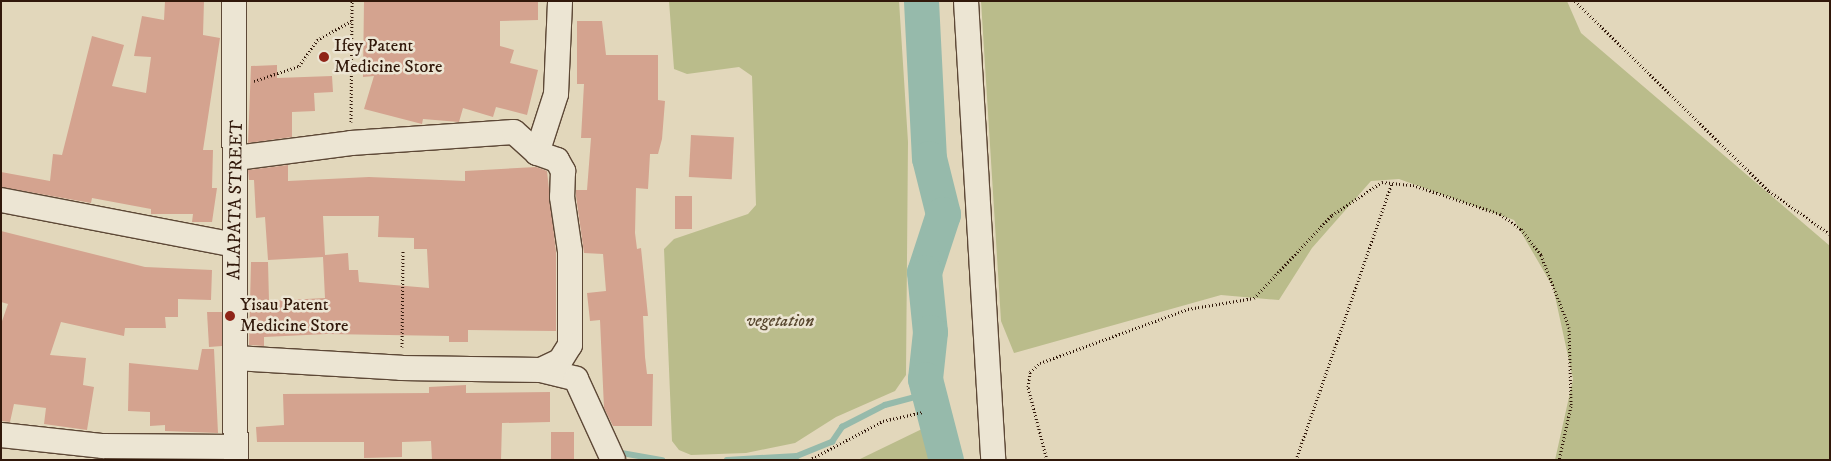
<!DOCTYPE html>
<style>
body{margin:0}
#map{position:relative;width:1831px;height:461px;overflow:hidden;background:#e2d7bb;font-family:"IM FELL DW Pica",serif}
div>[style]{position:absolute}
.green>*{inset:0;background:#babc8b}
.stream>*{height:5.5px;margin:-2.75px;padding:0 2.75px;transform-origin:2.75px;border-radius:2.75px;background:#96baab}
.river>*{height:35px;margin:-17.5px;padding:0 17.5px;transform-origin:17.5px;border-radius:17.5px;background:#96baab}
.building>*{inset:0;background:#d4a38f;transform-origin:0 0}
.path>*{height:3px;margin-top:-1.5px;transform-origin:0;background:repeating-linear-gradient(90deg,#31180a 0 1px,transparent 0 3.5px)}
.roads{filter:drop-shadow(1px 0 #5d4836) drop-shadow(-1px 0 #5d4836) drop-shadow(0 1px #5d4836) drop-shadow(0 -1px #5d4836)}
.minor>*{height:24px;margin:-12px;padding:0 12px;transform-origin:12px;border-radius:12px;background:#ece5d3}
.dots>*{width:14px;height:14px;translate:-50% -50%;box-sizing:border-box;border:2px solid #ece5d3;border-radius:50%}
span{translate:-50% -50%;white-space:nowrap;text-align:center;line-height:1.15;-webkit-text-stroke:5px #ece5d3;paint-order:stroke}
.poi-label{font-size:18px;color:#31180a}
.left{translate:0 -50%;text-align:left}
.street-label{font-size:18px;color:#31180a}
.park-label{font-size:18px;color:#5a4931;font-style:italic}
.frame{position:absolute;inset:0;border:2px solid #31180a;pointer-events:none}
</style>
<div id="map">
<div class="green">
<i style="clip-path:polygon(669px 1px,899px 1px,908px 142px,906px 375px,895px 391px,836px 417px,795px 443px,746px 453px,691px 455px,679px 450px,672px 441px,664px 249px,674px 239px,748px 214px,756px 205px,752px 76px,739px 67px,687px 74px,674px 69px)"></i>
<i style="clip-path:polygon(981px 1px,1567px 1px,1581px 33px,1830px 246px,1830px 460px,1555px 460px,1573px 379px,1553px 287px,1514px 220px,1399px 179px,1371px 181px,1312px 248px,1279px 300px,1221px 295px,1014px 353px,1001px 321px)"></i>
<i style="clip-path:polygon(924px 428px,937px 460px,858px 460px)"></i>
</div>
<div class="stream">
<i style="left:616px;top:452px;width:47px;rotate:9.9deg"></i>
<i style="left:727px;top:460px;width:70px;rotate:-3.3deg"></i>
<i style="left:797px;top:456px;width:38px;rotate:-22deg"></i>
<i style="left:832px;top:442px;width:18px;rotate:-56deg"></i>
<i style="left:842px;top:427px;width:48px;rotate:-27.1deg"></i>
<i style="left:885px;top:405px;width:47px;rotate:-14.9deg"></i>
</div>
<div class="river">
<i style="left:921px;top:1px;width:157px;rotate:87.1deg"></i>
<i style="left:929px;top:158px;width:58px;rotate:76deg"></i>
<i style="left:943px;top:214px;width:61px;rotate:108.1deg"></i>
<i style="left:924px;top:272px;width:60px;rotate:84.3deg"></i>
<i style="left:930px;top:332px;width:47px;rotate:96.1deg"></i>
<i style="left:925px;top:379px;width:84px;rotate:75.5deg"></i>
</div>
<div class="building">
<i style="clip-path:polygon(165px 1px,204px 1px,203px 35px,220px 38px,203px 150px,213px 150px,212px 188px,217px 188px,212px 222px,192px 222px,193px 214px,151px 214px,151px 209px,92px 198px,91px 203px,1px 187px,1px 172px,50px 181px,53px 154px,62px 155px,92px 36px,124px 45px,112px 86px,146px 93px,151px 57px,134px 56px,142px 16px,164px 20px)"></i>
<i style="clip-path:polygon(364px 1px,538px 1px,538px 20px,500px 21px,500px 46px,514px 50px,510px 63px,538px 70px,527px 115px,496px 107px,493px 117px,463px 108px,459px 122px,423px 119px,422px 124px,364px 109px,374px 76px,363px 77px)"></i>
<i style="clip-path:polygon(577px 21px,602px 21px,606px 55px,658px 55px,658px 100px,665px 101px,662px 139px,658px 154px,650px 154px,648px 189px,636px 188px,635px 233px,637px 249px,641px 248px,648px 316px,643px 316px,645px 357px,647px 374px,653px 374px,652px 426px,613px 426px,604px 408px,600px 320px,590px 321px,587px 293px,606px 291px,603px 254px,584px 253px,576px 196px,576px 190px,587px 190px,591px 138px,581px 138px,584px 84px,577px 84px)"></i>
<i style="clip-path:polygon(277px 65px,277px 78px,332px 76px,333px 92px,314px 93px,315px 111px,292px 112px,292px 137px,248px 143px,251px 66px)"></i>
<i style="left:691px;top:135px;width:43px;height:42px;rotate:3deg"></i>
<i style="clip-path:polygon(evenodd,288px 165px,288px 181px,369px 177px,465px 181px,465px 171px,536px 167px,547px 171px,556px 252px,556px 331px,468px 330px,468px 342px,449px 342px,449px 336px,327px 334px,264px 337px,264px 346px,249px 345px,251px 262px,268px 262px,269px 301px,325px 298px,323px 257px,268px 260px,265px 217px,256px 218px,254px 180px,249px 180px,248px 170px,288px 165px,323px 216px,379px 216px,378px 237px,414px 238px,414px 249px,427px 249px,429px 288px,359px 282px,358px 270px,349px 270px,348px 253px,325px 255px,323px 216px)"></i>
<i style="left:675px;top:196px;width:17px;height:33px"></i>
<i style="clip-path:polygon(1px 231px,145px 267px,212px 270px,211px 300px,178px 299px,178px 317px,165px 317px,166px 328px,125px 328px,124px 336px,61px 322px,50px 355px,86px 358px,83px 385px,94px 387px,87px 430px,44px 424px,46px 408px,14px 404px,10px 422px,1px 421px,1px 324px,8px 304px,1px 302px)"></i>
<i style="clip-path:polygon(207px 312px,222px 312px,222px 346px,209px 347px)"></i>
<i style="clip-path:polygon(202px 349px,214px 349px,218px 433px,165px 431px,165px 425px,150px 426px,150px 412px,128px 411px,129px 363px,198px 370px)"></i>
<i style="clip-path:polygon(466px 385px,466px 393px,550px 392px,550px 422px,502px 423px,501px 460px,432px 460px,431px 441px,402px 442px,402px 457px,364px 458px,364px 442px,257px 442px,256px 427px,284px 425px,283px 394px,429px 393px,429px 387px)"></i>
<i style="left:551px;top:432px;width:23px;height:28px"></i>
</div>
<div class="path">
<i style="left:1575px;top:1px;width:272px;rotate:44.4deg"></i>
<i style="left:1769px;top:191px;width:75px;rotate:35.2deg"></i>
<i style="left:254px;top:81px;width:47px;rotate:-18.4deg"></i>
<i style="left:299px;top:66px;width:32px;rotate:-55deg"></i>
<i style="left:317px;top:40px;width:39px;rotate:-29deg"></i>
<i style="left:351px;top:122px;width:121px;rotate:-89.5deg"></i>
<i style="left:402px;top:347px;width:96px;rotate:-89.4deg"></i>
<i style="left:809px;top:460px;width:84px;rotate:-27.8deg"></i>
<i style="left:883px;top:421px;width:41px;rotate:-12.7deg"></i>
<i style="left:1047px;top:460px;width:75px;rotate:-104.6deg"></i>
<i style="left:1028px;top:387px;width:15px;rotate:-82deg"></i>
<i style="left:1030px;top:372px;width:13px;rotate:-42deg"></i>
<i style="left:1040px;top:363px;width:158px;rotate:-20deg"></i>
<i style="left:1188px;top:309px;width:67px;rotate:-9.5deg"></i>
<i style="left:1254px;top:298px;width:114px;rotate:-46.8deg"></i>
<i style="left:1332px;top:215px;width:60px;rotate:-33.4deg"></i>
<i style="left:1382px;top:182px;width:31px;rotate:6deg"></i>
<i style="left:1413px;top:185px;width:92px;rotate:18.4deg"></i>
<i style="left:1500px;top:214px;width:26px;rotate:36deg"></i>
<i style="left:1521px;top:229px;width:33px;rotate:52deg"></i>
<i style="left:1541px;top:255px;width:77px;rotate:68.7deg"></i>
<i style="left:1569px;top:327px;width:79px;rotate:88.5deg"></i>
<i style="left:1571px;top:406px;width:55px;rotate:102.5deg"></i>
<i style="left:1296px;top:460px;width:294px;rotate:-70.9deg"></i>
</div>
<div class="roads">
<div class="minor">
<i style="left:234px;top:1px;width:459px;rotate:89.8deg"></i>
<i style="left:966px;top:1px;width:460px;rotate:86.6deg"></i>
<i style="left:537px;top:153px;width:62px;rotate:-72.1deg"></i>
<i style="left:556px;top:94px;width:93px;rotate:-87.5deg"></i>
<i style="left:236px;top:158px;width:116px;rotate:-7.4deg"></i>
<i style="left:351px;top:143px;width:163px;rotate:-3.9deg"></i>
<i style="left:514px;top:132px;width:31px;rotate:42deg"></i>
<i style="left:537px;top:153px;width:21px;rotate:19deg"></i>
<i style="left:557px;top:160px;width:13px;rotate:61deg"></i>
<i style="left:563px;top:171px;width:26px;rotate:92deg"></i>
<i style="left:562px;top:197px;width:55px;rotate:81.6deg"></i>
<i style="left:570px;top:251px;width:94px;rotate:90deg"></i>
<i style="left:570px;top:345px;width:19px;rotate:122deg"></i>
<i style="left:560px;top:361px;width:21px;rotate:155deg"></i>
<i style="left:1px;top:200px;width:237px;rotate:10.9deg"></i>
<i style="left:235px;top:358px;width:166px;rotate:3.4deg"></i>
<i style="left:401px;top:368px;width:140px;rotate:0.8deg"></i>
<i style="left:541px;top:370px;width:36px;rotate:14deg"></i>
<i style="left:576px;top:379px;width:89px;rotate:65.4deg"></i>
<i style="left:1px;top:435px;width:103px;rotate:6.2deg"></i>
<i style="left:103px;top:446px;width:132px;rotate:0.4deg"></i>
</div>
</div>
<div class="dots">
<i style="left:324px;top:57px;background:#8f2418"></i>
<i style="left:230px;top:316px;background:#8f2418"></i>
</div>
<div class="poi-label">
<span class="left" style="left:334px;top:57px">Ifey Patent<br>Medicine Store</span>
<span class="left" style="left:240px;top:316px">Yisau Patent<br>Medicine Store</span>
</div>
<div class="street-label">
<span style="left:236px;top:200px;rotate:-89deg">ALAPATA STREET</span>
</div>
<div class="park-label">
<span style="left:780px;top:321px">vegetation</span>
</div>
<div class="frame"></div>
</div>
